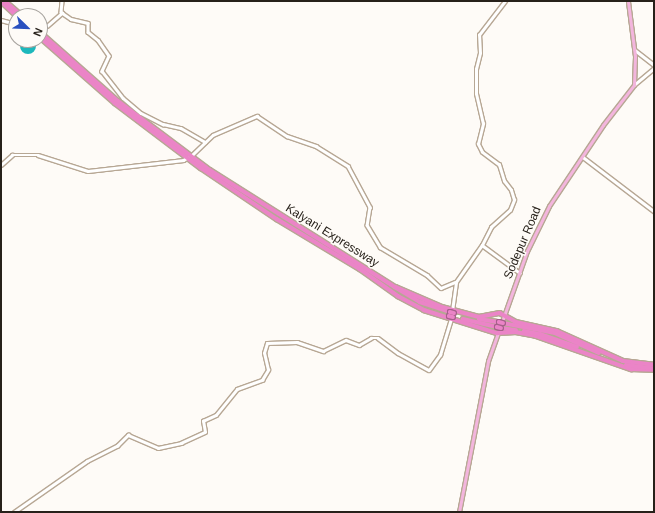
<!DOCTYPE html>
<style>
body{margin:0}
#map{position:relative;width:655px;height:513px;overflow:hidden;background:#fefbf7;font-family:Arial,sans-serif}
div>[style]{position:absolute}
.water>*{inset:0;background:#1db8bc}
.round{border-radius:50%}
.roads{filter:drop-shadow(1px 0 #b7a794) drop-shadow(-1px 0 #b7a794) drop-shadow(0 1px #b7a794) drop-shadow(0 -1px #b7a794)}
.secondary>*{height:2.5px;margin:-1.25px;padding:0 1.25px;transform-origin:1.25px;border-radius:1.25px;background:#fff}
.primary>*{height:3px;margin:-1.5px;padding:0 1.5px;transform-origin:1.5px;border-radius:1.5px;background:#f3b5dd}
.highway>*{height:3.5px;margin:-1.75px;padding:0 1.75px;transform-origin:1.75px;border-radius:1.75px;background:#eb84c7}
.bridges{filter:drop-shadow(1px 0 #a6618a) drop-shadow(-1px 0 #a6618a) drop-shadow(0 1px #a6618a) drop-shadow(0 -1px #a6618a)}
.highway-bridge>*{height:3.5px;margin:-1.75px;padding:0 1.75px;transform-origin:1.75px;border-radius:1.75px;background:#eb84c7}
span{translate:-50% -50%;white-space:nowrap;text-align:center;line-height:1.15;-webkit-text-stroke:3px #fefbf7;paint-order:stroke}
.street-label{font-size:12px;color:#27211a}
.frame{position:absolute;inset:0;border:2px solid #27211a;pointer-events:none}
.north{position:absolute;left:8px;top:8px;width:40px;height:40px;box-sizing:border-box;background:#fefbf7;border:1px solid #a8a49f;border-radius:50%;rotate:113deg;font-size:11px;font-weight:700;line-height:16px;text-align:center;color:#27211a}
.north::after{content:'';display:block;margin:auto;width:14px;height:18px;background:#2950bf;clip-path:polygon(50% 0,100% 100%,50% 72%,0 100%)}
</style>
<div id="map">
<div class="water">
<i class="round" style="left:20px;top:38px;width:16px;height:16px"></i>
</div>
<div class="roads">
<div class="secondary">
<i style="left:62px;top:1px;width:11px;rotate:95deg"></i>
<i style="left:61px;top:12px;width:12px;rotate:35deg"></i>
<i style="left:71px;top:19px;width:17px;rotate:13deg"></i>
<i style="left:88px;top:23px;width:9px;rotate:90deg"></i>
<i style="left:88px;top:32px;width:13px;rotate:39deg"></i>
<i style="left:98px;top:40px;width:19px;rotate:55deg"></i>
<i style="left:109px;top:56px;width:17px;rotate:115deg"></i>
<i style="left:102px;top:71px;width:34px;rotate:52deg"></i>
<i style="left:123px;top:98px;width:23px;rotate:40deg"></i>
<i style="left:141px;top:113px;width:25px;rotate:27deg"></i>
<i style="left:163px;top:124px;width:18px;rotate:13deg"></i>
<i style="left:181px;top:128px;width:28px;rotate:30deg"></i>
<i style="left:1px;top:20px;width:16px;rotate:15deg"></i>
<i style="left:40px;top:26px;width:7px"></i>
<i style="left:47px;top:26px;width:20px;rotate:-41deg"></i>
<i style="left:635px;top:50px;width:24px;rotate:38deg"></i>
<i style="left:634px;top:85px;width:26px;rotate:-40deg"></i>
<i style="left:583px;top:157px;width:89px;rotate:37.3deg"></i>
<i style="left:1px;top:165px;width:15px;rotate:-42deg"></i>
<i style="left:12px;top:155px;width:26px"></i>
<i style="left:38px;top:155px;width:52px;rotate:17.7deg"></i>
<i style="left:88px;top:171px;width:96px;rotate:-6.6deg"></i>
<i style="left:183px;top:160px;width:9px;rotate:-27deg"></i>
<i style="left:191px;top:156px;width:30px;rotate:-44deg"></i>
<i style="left:213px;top:135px;width:48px;rotate:-23.4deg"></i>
<i style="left:257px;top:116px;width:36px;rotate:34deg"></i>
<i style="left:287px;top:136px;width:31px;rotate:19deg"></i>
<i style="left:316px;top:146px;width:38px;rotate:32deg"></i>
<i style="left:348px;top:166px;width:47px;rotate:61.8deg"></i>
<i style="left:370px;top:207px;width:18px;rotate:99deg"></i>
<i style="left:367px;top:225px;width:26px;rotate:59deg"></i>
<i style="left:380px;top:247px;width:55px;rotate:30.8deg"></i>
<i style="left:427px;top:275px;width:19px;rotate:43deg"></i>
<i style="left:441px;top:288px;width:15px;rotate:-23deg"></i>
<i style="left:482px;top:245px;width:20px;rotate:-63deg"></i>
<i style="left:491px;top:227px;width:25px;rotate:-42deg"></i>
<i style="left:510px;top:210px;width:11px;rotate:-68deg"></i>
<i style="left:514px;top:200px;width:10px;rotate:-107deg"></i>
<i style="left:511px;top:190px;width:11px;rotate:-128deg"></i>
<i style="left:504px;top:181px;width:17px;rotate:-107deg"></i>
<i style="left:499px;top:165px;width:21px;rotate:-143deg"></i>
<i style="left:482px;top:152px;width:9px;rotate:-117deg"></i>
<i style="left:478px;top:144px;width:21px;rotate:-76deg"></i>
<i style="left:483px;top:124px;width:31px;rotate:-103deg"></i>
<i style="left:476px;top:94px;width:25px;rotate:-90deg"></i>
<i style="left:476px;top:69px;width:16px;rotate:-76deg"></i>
<i style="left:480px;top:53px;width:18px;rotate:-93deg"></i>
<i style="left:479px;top:35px;width:43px;rotate:-52.6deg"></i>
<i style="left:452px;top:311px;width:29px;rotate:-82deg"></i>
<i style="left:456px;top:282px;width:45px;rotate:-54.9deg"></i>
<i style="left:482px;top:245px;width:47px;rotate:36.4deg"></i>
<i style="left:14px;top:512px;width:89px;rotate:-34.9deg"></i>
<i style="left:87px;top:461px;width:34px;rotate:-27deg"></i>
<i style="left:117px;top:446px;width:16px;rotate:-45deg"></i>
<i style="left:128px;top:435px;width:33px;rotate:23deg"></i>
<i style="left:158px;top:448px;width:24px;rotate:-12deg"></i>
<i style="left:181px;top:443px;width:26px;rotate:-25deg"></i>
<i style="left:205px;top:432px;width:11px;rotate:-100deg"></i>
<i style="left:203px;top:421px;width:14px;rotate:-25deg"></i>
<i style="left:216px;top:415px;width:33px;rotate:-51deg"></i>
<i style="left:237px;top:389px;width:27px;rotate:-20deg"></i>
<i style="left:262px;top:380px;width:12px;rotate:-59deg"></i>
<i style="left:268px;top:370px;width:17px;rotate:-103deg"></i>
<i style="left:264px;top:353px;width:10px;rotate:-73deg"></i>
<i style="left:267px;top:343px;width:30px;rotate:-2deg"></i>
<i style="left:297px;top:342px;width:28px;rotate:19deg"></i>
<i style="left:323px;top:351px;width:25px;rotate:-26deg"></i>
<i style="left:346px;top:340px;width:14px;rotate:21deg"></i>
<i style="left:359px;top:345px;width:14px;rotate:-30deg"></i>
<i style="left:371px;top:338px;width:7px"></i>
<i style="left:378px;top:338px;width:25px;rotate:37deg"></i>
<i style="left:398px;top:353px;width:35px;rotate:29deg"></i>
<i style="left:429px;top:370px;width:19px;rotate:-54deg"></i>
<i style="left:440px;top:355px;width:39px;rotate:-73deg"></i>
</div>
<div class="primary">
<i style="left:459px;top:512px;width:154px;rotate:-79.1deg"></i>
<i style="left:488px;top:361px;width:117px;rotate:-70.5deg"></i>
<i style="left:527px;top:251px;width:50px;rotate:-63.9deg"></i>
<i style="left:549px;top:206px;width:97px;rotate:-56.3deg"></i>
<i style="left:603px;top:125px;width:51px;rotate:-52.2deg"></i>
<i style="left:634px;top:85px;width:29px;rotate:-88deg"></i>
<i style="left:635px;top:56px;width:55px;rotate:-97.3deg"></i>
</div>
<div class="highway">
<i style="left:1px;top:1px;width:22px;rotate:43deg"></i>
<i style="left:5px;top:1px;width:23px;rotate:41deg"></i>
<i style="left:40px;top:32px;width:104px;rotate:41.5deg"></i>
<i style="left:118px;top:101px;width:115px;rotate:36.9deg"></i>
<i style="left:210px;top:170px;width:219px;rotate:32.3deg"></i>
<i style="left:395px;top:287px;width:29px;rotate:31deg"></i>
<i style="left:420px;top:302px;width:32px;rotate:18deg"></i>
<i style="left:40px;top:37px;width:100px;rotate:41.3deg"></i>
<i style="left:115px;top:103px;width:108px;rotate:37.1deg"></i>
<i style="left:201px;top:168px;width:92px;rotate:33.9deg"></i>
<i style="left:277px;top:219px;width:97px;rotate:31.1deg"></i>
<i style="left:360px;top:269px;width:47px;rotate:35.4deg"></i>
<i style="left:398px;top:296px;width:30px;rotate:28deg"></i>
<i style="left:424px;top:310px;width:77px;rotate:17.5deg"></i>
<i style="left:497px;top:333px;width:19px;rotate:-3deg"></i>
<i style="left:516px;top:332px;width:20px;rotate:11deg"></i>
<i style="left:536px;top:336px;width:101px;rotate:19.2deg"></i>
<i style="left:631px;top:369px;width:23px;rotate:2deg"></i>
<i style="left:396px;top:287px;width:50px;rotate:23.5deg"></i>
<i style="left:442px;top:307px;width:38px;rotate:15deg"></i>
<i style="left:479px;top:317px;width:21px;rotate:-11deg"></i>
<i style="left:500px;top:313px;width:18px;rotate:29deg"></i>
<i style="left:516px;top:322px;width:42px;rotate:12.4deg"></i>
<i style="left:557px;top:331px;width:72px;rotate:24.4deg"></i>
<i style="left:623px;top:361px;width:31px;rotate:7deg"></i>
<i style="left:463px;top:319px;width:35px;rotate:13deg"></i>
<i style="left:479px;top:319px;width:20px;rotate:9deg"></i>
<i style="left:503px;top:323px;width:53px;rotate:10.9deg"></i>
<i style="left:555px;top:333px;width:48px;rotate:24.4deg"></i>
<i style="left:501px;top:328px;width:15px;rotate:8deg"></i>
<i style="left:524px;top:331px;width:16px;rotate:11deg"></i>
<i style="left:540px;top:334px;width:39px;rotate:19deg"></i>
<i style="left:626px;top:365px;width:26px;rotate:7deg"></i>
</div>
</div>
<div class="bridges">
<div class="highway-bridge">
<i style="left:450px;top:312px;width:4px;rotate:14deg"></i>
<i style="left:449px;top:316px;width:4px;rotate:14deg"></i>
<i style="left:499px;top:322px;width:4px;rotate:14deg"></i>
<i style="left:497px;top:327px;width:4px;rotate:14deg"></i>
</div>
</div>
<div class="street-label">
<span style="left:332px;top:236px;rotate:32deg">Kalyani Expressway</span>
<span style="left:523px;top:243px;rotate:-67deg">Sodepur Road</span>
</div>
<div class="frame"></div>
<div class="north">N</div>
</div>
